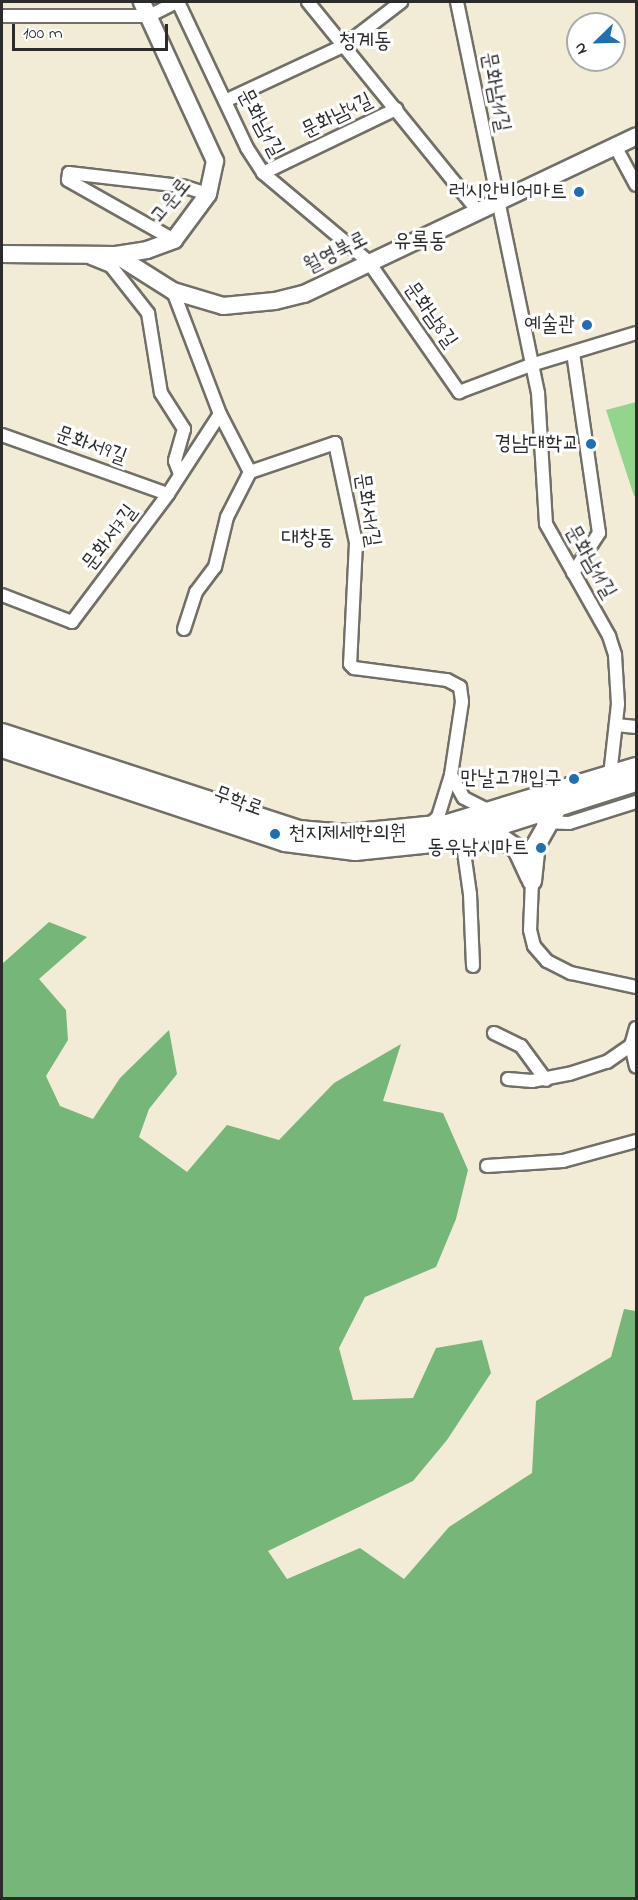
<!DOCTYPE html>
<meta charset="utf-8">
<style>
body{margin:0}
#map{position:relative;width:638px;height:1900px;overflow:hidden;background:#f2ecd7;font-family:"Indie Flower","Poor Story",sans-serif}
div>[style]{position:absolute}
.green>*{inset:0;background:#93d58d}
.forest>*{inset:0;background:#76b678}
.roads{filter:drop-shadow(2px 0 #716f67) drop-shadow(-2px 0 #716f67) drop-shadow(0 2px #716f67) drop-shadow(0 -2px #716f67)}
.street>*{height:12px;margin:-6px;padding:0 6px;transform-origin:6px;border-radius:6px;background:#fff}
.secondary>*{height:16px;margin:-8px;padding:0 8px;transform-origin:8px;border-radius:8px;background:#fff}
.primary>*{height:18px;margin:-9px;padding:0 9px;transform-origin:9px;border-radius:9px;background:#fff}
.dots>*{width:16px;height:16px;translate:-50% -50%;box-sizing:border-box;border:3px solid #fff;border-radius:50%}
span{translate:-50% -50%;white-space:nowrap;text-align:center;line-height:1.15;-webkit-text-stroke:6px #fff;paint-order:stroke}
.street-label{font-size:21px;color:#2b2b2b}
.poi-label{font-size:21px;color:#2b2b2b}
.right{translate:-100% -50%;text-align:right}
.left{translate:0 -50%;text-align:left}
.neighbourhood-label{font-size:22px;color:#2b2b2b}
.frame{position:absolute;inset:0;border:3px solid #2b2b2b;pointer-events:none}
.north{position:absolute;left:566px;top:12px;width:60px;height:60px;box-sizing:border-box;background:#fff;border:2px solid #aaa;border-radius:50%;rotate:247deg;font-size:16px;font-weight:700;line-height:24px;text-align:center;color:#2b2b2b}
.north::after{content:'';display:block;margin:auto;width:21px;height:27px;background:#1f6fb2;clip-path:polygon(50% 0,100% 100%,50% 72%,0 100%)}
.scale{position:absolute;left:12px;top:24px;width:156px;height:27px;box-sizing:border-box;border:3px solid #2b2b2b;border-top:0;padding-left:8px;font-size:18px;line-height:21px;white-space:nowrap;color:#2b2b2b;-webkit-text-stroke:4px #fff;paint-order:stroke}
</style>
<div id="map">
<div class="green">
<i style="clip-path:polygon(636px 402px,636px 496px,634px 496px,606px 410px)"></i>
</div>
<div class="forest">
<i style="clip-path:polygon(49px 922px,87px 937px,39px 979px,66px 1010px,68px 1040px,46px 1076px,60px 1106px,93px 1119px,120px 1078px,169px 1030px,177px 1074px,149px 1109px,139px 1137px,187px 1172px,227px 1125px,279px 1140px,334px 1083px,401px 1044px,383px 1101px,443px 1113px,468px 1170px,456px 1219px,436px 1267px,365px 1297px,339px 1348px,353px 1400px,413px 1398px,436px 1348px,482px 1340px,491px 1373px,447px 1440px,413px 1481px,268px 1551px,287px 1579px,360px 1548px,404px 1579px,449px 1527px,532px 1473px,536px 1401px,611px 1357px,624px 1309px,636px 1311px,636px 1898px,2px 1898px,2px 964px)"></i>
</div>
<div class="roads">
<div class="street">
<i style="left:178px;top:2px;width:161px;rotate:64.7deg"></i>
<i style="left:247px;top:148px;width:30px;rotate:57deg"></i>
<i style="left:263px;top:173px;width:137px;rotate:40deg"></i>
<i style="left:368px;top:261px;width:160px;rotate:55.2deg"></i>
<i style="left:459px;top:392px;width:77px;rotate:-20.6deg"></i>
<i style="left:531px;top:365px;width:110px;rotate:-16.9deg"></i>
<i style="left:308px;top:2px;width:268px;rotate:50.9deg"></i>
<i style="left:457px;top:2px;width:399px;rotate:78.3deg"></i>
<i style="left:538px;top:393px;width:131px;rotate:86.5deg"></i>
<i style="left:546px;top:524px;width:129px;rotate:60.6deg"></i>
<i style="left:609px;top:636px;width:20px;rotate:72deg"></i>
<i style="left:615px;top:655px;width:49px;rotate:86.5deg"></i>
<i style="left:618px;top:704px;width:71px;rotate:96.4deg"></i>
<i style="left:2px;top:16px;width:147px"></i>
<i style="left:149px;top:16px;width:30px;rotate:-27deg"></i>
<i style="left:225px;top:101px;width:132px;rotate:-25deg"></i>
<i style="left:345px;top:45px;width:71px;rotate:-37.5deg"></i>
<i style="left:615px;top:146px;width:44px;rotate:61.7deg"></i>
<i style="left:263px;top:173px;width:148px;rotate:-25.7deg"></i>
<i style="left:174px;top:240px;width:122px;rotate:-150.5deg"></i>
<i style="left:68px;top:180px;width:7px;rotate:-82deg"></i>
<i style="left:69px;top:173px;width:114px;rotate:6.6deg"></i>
<i style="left:182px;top:186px;width:27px;rotate:17deg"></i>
<i style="left:91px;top:258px;width:22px;rotate:22deg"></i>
<i style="left:111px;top:266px;width:60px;rotate:51.8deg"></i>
<i style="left:148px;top:313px;width:81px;rotate:80.8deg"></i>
<i style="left:161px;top:393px;width:43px;rotate:57.4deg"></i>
<i style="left:184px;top:429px;width:33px;rotate:106deg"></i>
<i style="left:175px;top:461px;width:14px;rotate:69deg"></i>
<i style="left:173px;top:291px;width:132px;rotate:69.1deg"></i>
<i style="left:220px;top:414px;width:65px;rotate:62.7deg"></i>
<i style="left:2px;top:435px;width:176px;rotate:19.6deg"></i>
<i style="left:250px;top:472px;width:90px;rotate:-18.8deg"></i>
<i style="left:335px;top:443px;width:102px;rotate:78.1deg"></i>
<i style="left:356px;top:543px;width:121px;rotate:92.8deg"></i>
<i style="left:350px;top:664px;width:6px;rotate:45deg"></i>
<i style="left:354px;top:668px;width:94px;rotate:7.4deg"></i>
<i style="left:447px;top:680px;width:15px;rotate:28deg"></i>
<i style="left:460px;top:687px;width:15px;rotate:82deg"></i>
<i style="left:462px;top:702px;width:74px;rotate:98.6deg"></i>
<i style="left:451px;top:775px;width:44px;rotate:107.2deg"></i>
<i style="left:438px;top:817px;width:13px;rotate:138deg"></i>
<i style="left:573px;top:573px;width:48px;rotate:-57deg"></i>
<i style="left:599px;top:533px;width:182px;rotate:-98.2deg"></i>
<i style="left:2px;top:595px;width:75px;rotate:21.1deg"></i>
<i style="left:72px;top:622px;width:160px;rotate:-53.1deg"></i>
<i style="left:168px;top:494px;width:95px;rotate:-57deg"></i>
<i style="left:184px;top:629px;width:39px;rotate:-72deg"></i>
<i style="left:196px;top:592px;width:31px;rotate:-53deg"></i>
<i style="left:215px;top:567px;width:51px;rotate:-76.5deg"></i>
<i style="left:227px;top:517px;width:51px;rotate:-62.9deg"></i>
<i style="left:616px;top:725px;width:20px;rotate:6deg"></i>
<i style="left:451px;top:775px;width:26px;rotate:61deg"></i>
<i style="left:464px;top:798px;width:29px;rotate:27deg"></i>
<i style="left:543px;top:822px;width:26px;rotate:2deg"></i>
<i style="left:569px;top:823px;width:70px;rotate:-17.4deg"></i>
<i style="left:462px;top:838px;width:57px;rotate:81.9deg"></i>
<i style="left:470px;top:894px;width:72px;rotate:87.6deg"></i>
<i style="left:532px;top:881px;width:49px;rotate:92.3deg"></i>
<i style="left:530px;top:930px;width:16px;rotate:76deg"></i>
<i style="left:534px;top:946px;width:20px;rotate:49deg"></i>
<i style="left:547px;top:961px;width:27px;rotate:27deg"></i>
<i style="left:571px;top:973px;width:66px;rotate:12.2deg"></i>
<i style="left:636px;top:1028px;width:18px;rotate:106deg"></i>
<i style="left:631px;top:1045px;width:22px;rotate:77deg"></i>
<i style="left:494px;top:1033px;width:30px;rotate:26deg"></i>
<i style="left:521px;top:1046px;width:42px;rotate:53.7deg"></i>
<i style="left:508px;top:1079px;width:24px;rotate:5deg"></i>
<i style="left:532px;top:1081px;width:38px;rotate:-11deg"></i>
<i style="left:569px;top:1074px;width:40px;rotate:-18deg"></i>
<i style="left:607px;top:1062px;width:29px;rotate:-35deg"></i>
<i style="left:487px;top:1166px;width:76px;rotate:-3.8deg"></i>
<i style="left:563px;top:1161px;width:76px;rotate:-15.3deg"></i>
</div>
<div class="secondary">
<i style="left:2px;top:254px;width:114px;rotate:0.5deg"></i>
<i style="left:116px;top:255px;width:31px;rotate:-9deg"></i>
<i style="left:147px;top:250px;width:29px;rotate:-20deg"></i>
<i style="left:174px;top:240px;width:57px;rotate:-53.5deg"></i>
<i style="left:208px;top:194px;width:34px;rotate:-78deg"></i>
<i style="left:215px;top:161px;width:175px;rotate:-114.7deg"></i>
<i style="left:116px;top:255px;width:67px;rotate:32.3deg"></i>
<i style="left:173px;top:291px;width:52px;rotate:16.7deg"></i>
<i style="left:223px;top:306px;width:52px;rotate:-5.5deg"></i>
<i style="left:275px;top:301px;width:30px;rotate:-14deg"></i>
<i style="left:304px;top:294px;width:368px;rotate:-25.4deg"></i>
</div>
<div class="primary">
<i style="left:2px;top:733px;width:311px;rotate:18.1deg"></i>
<i style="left:298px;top:830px;width:49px;rotate:4.7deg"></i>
<i style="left:347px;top:834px;width:100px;rotate:-5.7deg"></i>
<i style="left:447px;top:824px;width:197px;rotate:-16.8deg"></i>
<i style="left:2px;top:748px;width:298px;rotate:18.4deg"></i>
<i style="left:285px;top:842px;width:71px;rotate:7.3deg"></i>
<i style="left:355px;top:851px;width:97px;rotate:-5.9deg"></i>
<i style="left:451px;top:841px;width:194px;rotate:-17.7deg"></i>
<i style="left:489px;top:830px;width:34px;rotate:34deg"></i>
<i style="left:517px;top:849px;width:31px;rotate:65deg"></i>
<i style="left:532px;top:881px;width:36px;rotate:-84deg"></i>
<i style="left:536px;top:845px;width:43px;rotate:-60.4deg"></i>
</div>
</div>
<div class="dots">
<i style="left:579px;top:192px;background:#1f6fb2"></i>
<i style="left:587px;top:325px;background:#1f6fb2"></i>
<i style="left:591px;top:444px;background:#1f6fb2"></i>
<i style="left:574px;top:779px;background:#1f6fb2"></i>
<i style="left:275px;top:834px;background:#1f6fb2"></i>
<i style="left:541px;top:848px;background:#1f6fb2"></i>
</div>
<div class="street-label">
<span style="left:495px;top:92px;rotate:79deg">문화남11길</span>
<span style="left:337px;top:116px;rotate:-26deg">문화남4길</span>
<span style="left:260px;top:123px;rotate:62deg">문화남1길</span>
<span style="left:171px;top:201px;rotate:-51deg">고운로</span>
<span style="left:336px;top:253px;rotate:-27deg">월영북로</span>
<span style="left:430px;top:315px;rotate:55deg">문화남8길</span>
<span style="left:91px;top:446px;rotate:20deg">문화서9길</span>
<span style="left:367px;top:510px;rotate:81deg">문화서1길</span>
<span style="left:110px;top:538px;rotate:-53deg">문화서7길</span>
<span style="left:590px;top:562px;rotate:60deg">문화남11길</span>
<span style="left:238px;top:802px;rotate:20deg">무학로</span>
</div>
<div class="poi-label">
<span class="right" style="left:567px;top:192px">러시안비어마트</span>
<span class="right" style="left:575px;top:325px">예술관</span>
<span class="right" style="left:579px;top:444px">경남대학교</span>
<span class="right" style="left:562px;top:779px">만날고개입구</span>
<span class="left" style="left:288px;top:834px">천지제세한의원</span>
<span class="right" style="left:529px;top:848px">동우낚시마트</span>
</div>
<div class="neighbourhood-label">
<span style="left:365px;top:43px">청계동</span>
<span style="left:420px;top:243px">유록동</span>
<span style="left:308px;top:540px">대창동</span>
</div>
<div class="frame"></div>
<div class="north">N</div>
<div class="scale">100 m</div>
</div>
